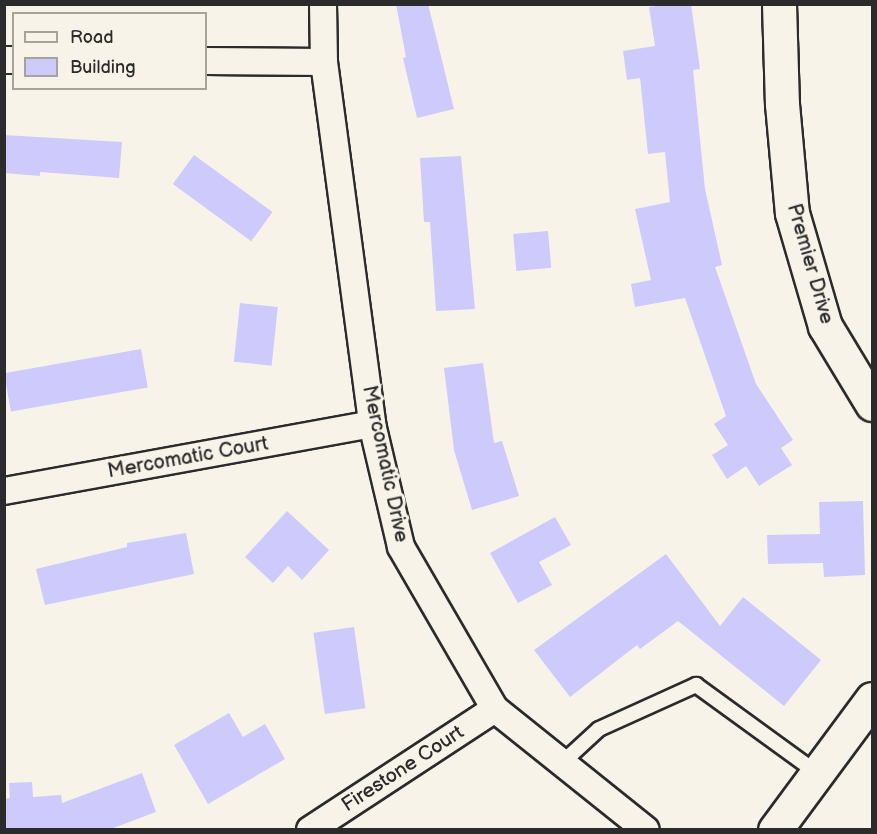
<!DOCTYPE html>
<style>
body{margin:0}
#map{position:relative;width:877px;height:834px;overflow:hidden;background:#f7f3e8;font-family:"Balsamiq Sans",sans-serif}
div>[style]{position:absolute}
.building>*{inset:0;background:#cfcafc;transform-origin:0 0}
.roads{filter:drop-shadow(2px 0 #2b2b2b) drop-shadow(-2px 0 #2b2b2b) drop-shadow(0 2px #2b2b2b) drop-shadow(0 -2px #2b2b2b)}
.service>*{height:14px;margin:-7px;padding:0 7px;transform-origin:7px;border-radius:7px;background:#f7f3e8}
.minor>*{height:26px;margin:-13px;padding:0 13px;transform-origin:13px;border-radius:13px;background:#f7f3e8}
.tertiary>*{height:33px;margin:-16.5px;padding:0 16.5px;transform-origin:16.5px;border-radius:16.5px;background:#f7f3e8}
span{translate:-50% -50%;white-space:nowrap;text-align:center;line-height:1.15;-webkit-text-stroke:6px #f7f3e8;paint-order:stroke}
.street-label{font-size:20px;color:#2b2b2b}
.frame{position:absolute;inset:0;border:6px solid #2b2b2b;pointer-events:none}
.legend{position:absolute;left:12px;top:12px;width:195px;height:78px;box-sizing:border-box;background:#f7f3e8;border:2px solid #a5a39c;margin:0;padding:8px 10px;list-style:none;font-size:18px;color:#2b2b2b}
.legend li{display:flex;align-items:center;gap:12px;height:30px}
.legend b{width:30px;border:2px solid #a5a39c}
</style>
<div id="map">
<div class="building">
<i style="clip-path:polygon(396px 4px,428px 4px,454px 109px,417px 118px,403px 58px,406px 57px)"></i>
<i style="clip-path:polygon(669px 4px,691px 4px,700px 69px,693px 70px,705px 189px,722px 265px,715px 267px,756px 384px,793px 440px,781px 448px,792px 465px,759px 486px,746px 466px,727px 479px,712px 455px,728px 445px,714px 424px,726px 416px,685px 298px,635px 307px,631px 284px,651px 280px,635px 209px,670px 202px,665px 152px,648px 154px,640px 78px,627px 80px,623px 51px,655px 46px,649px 7px)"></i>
<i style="clip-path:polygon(4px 135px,122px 142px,119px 178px,40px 172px,40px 176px,4px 173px)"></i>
<i style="left:194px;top:155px;width:97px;height:36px;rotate:36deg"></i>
<i style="clip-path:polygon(461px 156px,475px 309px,436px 311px,430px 222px,424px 222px,420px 158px)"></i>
<i style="left:548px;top:231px;width:37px;height:35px;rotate:85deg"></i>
<i style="left:240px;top:303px;width:38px;height:59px;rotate:6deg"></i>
<i style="left:141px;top:349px;width:39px;height:139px;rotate:80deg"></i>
<i style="clip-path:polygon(483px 363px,494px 443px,502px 441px,519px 496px,472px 510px,454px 450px,444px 368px)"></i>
<i style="clip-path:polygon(863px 501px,865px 575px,824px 577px,823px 563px,768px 564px,767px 535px,820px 534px,819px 502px)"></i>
<i style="clip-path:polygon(287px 511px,329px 550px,302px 580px,288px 566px,273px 583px,245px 557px)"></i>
<i style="clip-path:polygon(555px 517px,571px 545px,539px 562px,552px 585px,518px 603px,490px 553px)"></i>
<i style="clip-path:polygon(186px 533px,194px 574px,45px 605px,36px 569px,127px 547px,127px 543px)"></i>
<i style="clip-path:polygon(666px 554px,720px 626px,743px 597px,821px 660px,784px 706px,678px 621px,640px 649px,637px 645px,570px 697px,534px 650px)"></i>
<i style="left:354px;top:627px;width:82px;height:41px;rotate:82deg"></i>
<i style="clip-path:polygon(229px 713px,243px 737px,265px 724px,285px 759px,208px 804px,174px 745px)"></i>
<i style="clip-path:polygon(142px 773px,156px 812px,108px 830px,4px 830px,4px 799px,10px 798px,9px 783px,32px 782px,33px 797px,61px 795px,62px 803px)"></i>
</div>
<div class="roads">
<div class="service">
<i style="left:562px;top:763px;width:50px;rotate:-42.6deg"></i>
<i style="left:599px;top:729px;width:107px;rotate:-24.4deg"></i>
<i style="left:696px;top:685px;width:150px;rotate:36deg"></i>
</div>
<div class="minor">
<i style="left:323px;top:4px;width:58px;rotate:89deg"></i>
<i style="left:324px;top:62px;width:365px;rotate:82.4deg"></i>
<i style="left:372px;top:424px;width:126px;rotate:76.7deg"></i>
<i style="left:401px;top:547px;width:187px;rotate:59.9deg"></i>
<i style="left:495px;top:709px;width:193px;rotate:38.7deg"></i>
<i style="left:4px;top:60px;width:10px"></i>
<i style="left:206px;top:61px;width:118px;rotate:0.5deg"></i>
<i style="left:4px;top:491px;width:374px;rotate:-10.3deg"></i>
<i style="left:310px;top:830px;width:221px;rotate:-33.2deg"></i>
</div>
<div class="tertiary">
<i style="left:779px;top:4px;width:100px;rotate:88.3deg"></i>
<i style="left:782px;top:104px;width:109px;rotate:84.8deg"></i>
<i style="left:792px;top:213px;width:118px;rotate:73.7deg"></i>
<i style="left:825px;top:326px;width:91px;rotate:58.9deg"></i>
<i style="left:775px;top:830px;width:163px;rotate:-53.5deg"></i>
</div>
</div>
<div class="street-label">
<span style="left:810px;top:264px;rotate:74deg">Premier Drive</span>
<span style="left:188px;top:458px;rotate:-10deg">Mercomatic Court</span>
<span style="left:385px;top:464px;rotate:78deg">Mercomatic Drive</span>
<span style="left:403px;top:769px;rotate:-33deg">Firestone Court</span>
</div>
<div class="frame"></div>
<ul class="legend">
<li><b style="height:8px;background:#f7f3e8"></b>Road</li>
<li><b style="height:16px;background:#cfcafc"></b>Building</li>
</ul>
</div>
